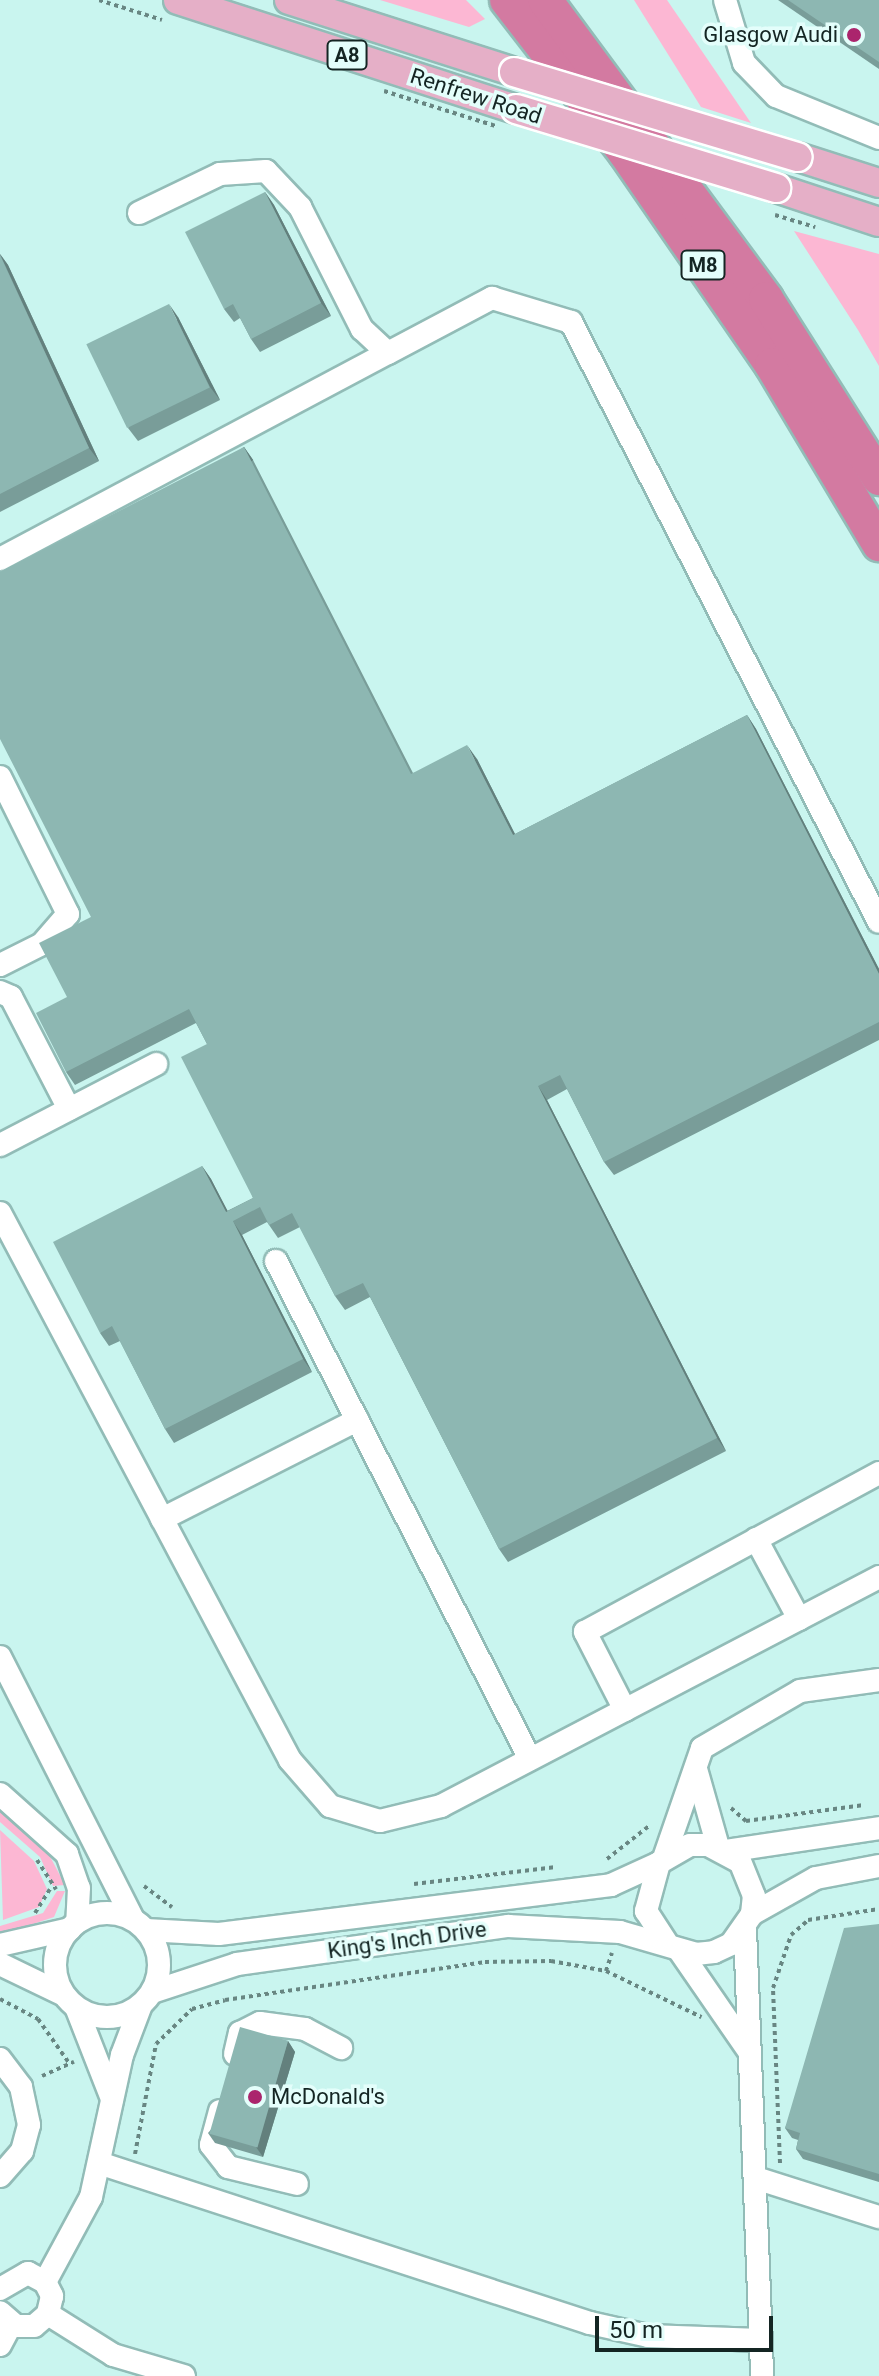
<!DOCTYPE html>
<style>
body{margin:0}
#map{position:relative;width:879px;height:2376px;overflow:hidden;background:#c9f5ef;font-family:Roboto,sans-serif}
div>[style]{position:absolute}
.green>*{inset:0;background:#fcb7d3}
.path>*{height:4px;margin-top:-2px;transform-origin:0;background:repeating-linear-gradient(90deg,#688682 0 4px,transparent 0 8px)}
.roads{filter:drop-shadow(2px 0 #92bcb7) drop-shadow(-2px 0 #92bcb7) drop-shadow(0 2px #92bcb7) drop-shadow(0 -2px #92bcb7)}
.minor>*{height:22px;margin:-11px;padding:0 11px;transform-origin:11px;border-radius:11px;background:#fff}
.minor>.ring{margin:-11px;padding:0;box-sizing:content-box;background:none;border:22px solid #fff;border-radius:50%}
.major>*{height:28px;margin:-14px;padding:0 14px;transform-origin:14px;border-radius:14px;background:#e5afc7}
.highway>*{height:34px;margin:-17px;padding:0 17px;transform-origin:17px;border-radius:17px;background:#d37aa1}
.path-bridge>*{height:4px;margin-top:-2px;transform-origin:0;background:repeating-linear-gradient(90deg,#688682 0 4px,transparent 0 8px)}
.bridges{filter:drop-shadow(2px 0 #fff) drop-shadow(-2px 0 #fff) drop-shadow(0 2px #fff) drop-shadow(0 -2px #fff)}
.major-bridge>*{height:28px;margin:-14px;padding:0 14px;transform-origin:14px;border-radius:14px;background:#e5afc7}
.wall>*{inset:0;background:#799d99}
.shaded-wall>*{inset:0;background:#63807d;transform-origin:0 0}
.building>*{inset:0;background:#8db7b2;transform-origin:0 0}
.dots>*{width:22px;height:22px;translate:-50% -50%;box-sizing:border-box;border:4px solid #e4fefb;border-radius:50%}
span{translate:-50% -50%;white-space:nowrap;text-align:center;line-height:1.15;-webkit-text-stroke:7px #e4fefb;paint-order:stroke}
.shield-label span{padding:2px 6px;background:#e4fefb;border:2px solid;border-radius:6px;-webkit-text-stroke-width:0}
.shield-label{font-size:20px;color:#142523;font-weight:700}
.poi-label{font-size:22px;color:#142523}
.right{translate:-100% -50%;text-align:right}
.left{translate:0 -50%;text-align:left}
.street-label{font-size:22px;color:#142523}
.scale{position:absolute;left:595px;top:2316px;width:178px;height:36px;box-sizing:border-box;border:4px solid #142523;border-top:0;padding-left:10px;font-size:24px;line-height:28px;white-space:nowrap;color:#142523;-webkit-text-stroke:6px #e4fefb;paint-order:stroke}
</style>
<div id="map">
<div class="green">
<i style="clip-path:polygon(380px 0,466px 0,485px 19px,469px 27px)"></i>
<i style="clip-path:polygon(634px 0,667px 0,751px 123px,701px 107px)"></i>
<i style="clip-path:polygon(794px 231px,879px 254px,879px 366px,858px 330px)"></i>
<i style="clip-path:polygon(0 1809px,44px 1845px,65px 1885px,53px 1886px,40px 1857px,0 1822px)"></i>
<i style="clip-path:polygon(0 1830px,34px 1861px,47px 1889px,39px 1907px,3px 1920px)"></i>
<i style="clip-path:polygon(57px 1891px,65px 1891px,54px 1917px,0 1935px,0 1926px,43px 1913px)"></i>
</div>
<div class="path">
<i style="left:99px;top:0;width:66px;rotate:17.6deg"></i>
<i style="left:731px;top:1808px;width:20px;rotate:41deg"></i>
<i style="left:746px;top:1821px;width:119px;rotate:-7.7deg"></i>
<i style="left:607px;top:1859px;width:53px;rotate:-38.2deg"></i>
<i style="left:37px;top:1860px;width:35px;rotate:57deg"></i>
<i style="left:414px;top:1884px;width:143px;rotate:-6.8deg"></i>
<i style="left:144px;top:1886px;width:35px;rotate:37deg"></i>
<i style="left:35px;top:1913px;width:28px;rotate:-58deg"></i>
<i style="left:606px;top:1971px;width:19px;rotate:-72deg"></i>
<i style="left:0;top:1999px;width:43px;rotate:27.8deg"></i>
<i style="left:38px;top:2019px;width:54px;rotate:54.8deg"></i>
<i style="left:42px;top:2076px;width:35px;rotate:-24deg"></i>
<i style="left:135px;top:2154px;width:112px;rotate:-79.2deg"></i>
<i style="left:156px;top:2044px;width:50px;rotate:-44.2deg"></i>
<i style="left:192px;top:2009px;width:34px;rotate:-15deg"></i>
<i style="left:225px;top:2000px;width:263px;rotate:-8.3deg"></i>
<i style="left:485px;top:1962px;width:66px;rotate:-0.9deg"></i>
<i style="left:551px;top:1961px;width:56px;rotate:10.3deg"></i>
<i style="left:606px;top:1971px;width:106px;rotate:25.8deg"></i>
<i style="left:780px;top:2163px;width:175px;rotate:-92.3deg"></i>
<i style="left:773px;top:1988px;width:56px;rotate:-71.2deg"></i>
<i style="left:791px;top:1935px;width:23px;rotate:-41deg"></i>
<i style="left:808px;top:1920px;width:72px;rotate:-8.8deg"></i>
</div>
<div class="roads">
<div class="minor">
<i style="left:725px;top:0;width:66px;rotate:73.2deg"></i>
<i style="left:744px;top:63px;width:46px;rotate:45.9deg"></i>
<i style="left:776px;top:96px;width:111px;rotate:22.2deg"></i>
<i style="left:139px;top:213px;width:90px;rotate:-25.7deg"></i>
<i style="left:220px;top:174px;width:46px;rotate:-3.7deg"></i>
<i style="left:266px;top:171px;width:50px;rotate:46.6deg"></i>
<i style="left:300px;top:207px;width:137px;rotate:63.1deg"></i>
<i style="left:362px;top:329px;width:35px;rotate:43deg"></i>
<i style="left:388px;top:353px;width:118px;rotate:-27.9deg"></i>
<i style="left:492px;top:298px;width:83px;rotate:16.9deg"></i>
<i style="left:571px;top:322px;width:674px;rotate:62.83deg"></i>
<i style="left:0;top:559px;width:439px;rotate:-28deg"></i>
<i style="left:0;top:777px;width:153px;rotate:63.6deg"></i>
<i style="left:68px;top:914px;width:40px;rotate:131deg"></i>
<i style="left:42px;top:944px;width:47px;rotate:153.4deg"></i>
<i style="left:0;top:992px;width:12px;rotate:24deg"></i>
<i style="left:11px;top:997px;width:126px;rotate:62.6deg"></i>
<i style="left:0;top:1145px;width:176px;rotate:-27.4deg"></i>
<i style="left:0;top:1213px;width:619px;rotate:62.07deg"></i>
<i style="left:290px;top:1760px;width:61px;rotate:49deg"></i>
<i style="left:330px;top:1806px;width:52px;rotate:16.7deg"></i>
<i style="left:380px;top:1821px;width:63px;rotate:-13.8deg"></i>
<i style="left:441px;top:1806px;width:494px;rotate:-27.6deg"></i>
<i style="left:276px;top:1261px;width:559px;rotate:62.98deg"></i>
<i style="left:162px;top:1519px;width:219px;rotate:-26.9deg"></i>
<i style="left:756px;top:1539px;width:91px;rotate:61.7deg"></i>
<i style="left:0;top:1657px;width:294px;rotate:63.1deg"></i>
<i style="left:625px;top:1710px;width:88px;rotate:-117.1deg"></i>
<i style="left:585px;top:1632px;width:334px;rotate:-28.4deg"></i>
<i style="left:696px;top:1769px;width:81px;rotate:74.2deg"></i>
<i style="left:0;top:1794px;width:90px;rotate:41.8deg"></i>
<i style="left:67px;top:1854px;width:36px;rotate:71deg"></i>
<i style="left:79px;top:1888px;width:34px;rotate:93deg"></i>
<i style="left:726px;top:1851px;width:155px;rotate:-8.5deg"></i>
<i style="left:664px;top:1858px;width:116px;rotate:-70.9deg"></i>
<i style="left:702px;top:1748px;width:113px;rotate:-30.2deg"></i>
<i style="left:800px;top:1691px;width:80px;rotate:-7.9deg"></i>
<i class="ring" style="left:55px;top:1913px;width:82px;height:82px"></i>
<i style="left:752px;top:1914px;width:73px;rotate:-29.4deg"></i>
<i style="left:816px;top:1878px;width:64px;rotate:-10.8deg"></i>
<i style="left:745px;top:1929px;width:447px;rotate:87.8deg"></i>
<i style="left:146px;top:1930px;width:73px;rotate:3.1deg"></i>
<i style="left:219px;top:1934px;width:395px;rotate:-7.1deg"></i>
<i style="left:611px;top:1885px;width:53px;rotate:-24.6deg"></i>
<i style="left:0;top:1945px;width:72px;rotate:-12.9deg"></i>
<i style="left:679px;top:1950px;width:121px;rotate:55.4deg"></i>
<i style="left:0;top:1964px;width:71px;rotate:25.8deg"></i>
<i style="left:152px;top:1992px;width:89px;rotate:-18.2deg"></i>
<i style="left:237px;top:1964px;width:274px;rotate:-8deg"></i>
<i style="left:508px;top:1926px;width:112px;rotate:3.1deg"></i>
<i style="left:620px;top:1932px;width:79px;rotate:16.1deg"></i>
<i style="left:696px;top:1954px;width:18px;rotate:-6deg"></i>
<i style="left:714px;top:1952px;width:19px;rotate:-25deg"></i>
<i style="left:731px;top:1944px;width:37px;rotate:-55deg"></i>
<i style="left:752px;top:1914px;width:18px;rotate:-84deg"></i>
<i style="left:754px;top:1896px;width:37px;rotate:-112deg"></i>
<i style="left:740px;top:1862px;width:36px;rotate:-152deg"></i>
<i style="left:708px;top:1845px;width:18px;rotate:180deg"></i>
<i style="left:690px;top:1845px;width:36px;rotate:150deg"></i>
<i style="left:659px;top:1863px;width:50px;rotate:105.2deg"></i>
<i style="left:646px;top:1911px;width:37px;rotate:57deg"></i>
<i style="left:76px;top:2007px;width:99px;rotate:68.6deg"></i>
<i style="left:235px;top:2054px;width:22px;rotate:-77deg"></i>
<i style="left:240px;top:2033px;width:22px;rotate:-27deg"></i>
<i style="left:260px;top:2023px;width:45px;rotate:7.6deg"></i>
<i style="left:305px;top:2029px;width:41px;rotate:27.8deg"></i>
<i style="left:0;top:2059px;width:35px;rotate:53deg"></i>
<i style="left:21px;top:2087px;width:39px;rotate:78deg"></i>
<i style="left:29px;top:2125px;width:27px;rotate:105deg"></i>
<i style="left:22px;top:2151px;width:33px;rotate:131deg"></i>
<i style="left:220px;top:2111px;width:35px;rotate:105deg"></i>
<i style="left:211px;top:2145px;width:28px;rotate:52deg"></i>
<i style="left:228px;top:2167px;width:71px;rotate:13.8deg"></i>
<i style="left:102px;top:2164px;width:513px;rotate:18.05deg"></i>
<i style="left:590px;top:2323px;width:59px;rotate:12.6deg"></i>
<i style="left:648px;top:2336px;width:113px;rotate:2deg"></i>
<i style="left:759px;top:2179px;width:126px;rotate:17.6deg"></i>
<i style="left:45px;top:2282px;width:97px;rotate:-61.6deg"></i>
<i style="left:91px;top:2197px;width:145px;rotate:-77.7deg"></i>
<i style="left:122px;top:2055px;width:53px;rotate:-69.2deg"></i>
<i style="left:0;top:2289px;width:32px;rotate:-30deg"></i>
<i style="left:28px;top:2273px;width:19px;rotate:28deg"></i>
<i style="left:45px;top:2282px;width:16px;rotate:63deg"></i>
<i style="left:52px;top:2296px;width:18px;rotate:103deg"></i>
<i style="left:48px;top:2314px;width:18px;rotate:139deg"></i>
<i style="left:34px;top:2326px;width:18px;rotate:180deg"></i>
<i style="left:16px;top:2326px;width:21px;rotate:-139deg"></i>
<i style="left:48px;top:2314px;width:77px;rotate:32.2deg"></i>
<i style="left:113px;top:2355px;width:74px;rotate:16.5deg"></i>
<i style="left:0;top:2345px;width:24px;rotate:-62deg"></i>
</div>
<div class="major">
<i style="left:178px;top:0;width:355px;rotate:17.9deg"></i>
<i style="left:289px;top:0;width:236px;rotate:17.7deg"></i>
<i style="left:798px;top:157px;width:85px;rotate:17.8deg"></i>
<i style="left:776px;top:188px;width:108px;rotate:18.3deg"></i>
</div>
<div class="highway">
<i style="left:507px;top:0;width:192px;rotate:52.2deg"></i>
<i style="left:625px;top:152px;width:259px;rotate:55.4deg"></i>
<i style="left:772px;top:365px;width:209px;rotate:59.1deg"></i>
<i style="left:545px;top:0;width:372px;rotate:53.5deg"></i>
<i style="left:766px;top:299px;width:212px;rotate:57.7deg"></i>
</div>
</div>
<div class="path-bridge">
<i style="left:384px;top:91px;width:117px;rotate:17.4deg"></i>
<i style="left:775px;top:215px;width:42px;rotate:16.7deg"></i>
</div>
<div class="bridges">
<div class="major-bridge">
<i style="left:514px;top:72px;width:296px;rotate:16.7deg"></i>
<i style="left:516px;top:109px;width:272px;rotate:16.9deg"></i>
</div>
</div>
<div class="wall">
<i style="clip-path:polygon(778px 0,879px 0,879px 69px)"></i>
<i style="clip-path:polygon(265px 192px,274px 205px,331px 316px,260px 352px,251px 339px,240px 318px,234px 322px,224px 309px)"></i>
<i style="clip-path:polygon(0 254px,8px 265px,99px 461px,0 512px)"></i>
<i style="clip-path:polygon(178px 317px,220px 400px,138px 441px,128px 428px)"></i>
<i style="clip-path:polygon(244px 447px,253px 460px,413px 773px,477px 759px,515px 834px,747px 715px,756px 729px,879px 969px,879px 1040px,614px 1175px,604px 1162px,567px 1089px,547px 1100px,726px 1451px,508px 1562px,499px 1549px,370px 1297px,345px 1310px,335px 1296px,300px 1227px,278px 1238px,267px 1222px,242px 1235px,312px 1372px,174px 1443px,165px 1429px,120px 1341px,109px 1346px,100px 1333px,202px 1166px,211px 1179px,227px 1211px,253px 1198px,207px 1044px,196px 1023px,75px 1085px,66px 1072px,67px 997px,91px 917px)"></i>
<i style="clip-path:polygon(879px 1924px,879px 2182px,803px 2159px,796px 2149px,798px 2140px,792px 2138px,785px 2128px)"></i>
<i style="clip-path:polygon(288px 2041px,295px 2052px,263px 2157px,215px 2143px,208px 2133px)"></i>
</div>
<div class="shaded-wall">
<i style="clip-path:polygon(265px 192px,274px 205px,331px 316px,321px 303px)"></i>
<i style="clip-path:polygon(0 254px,8px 265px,99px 461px,89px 448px)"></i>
<i style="clip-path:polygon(169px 304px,178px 317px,220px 400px,210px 387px)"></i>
<i style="left:244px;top:447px;width:16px;height:367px;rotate:55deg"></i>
<i style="clip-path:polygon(747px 715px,756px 729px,879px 969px,879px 974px)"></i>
<i style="clip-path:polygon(467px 745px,477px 759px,522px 848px,513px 835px)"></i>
<i style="clip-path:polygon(538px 1086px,547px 1100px,726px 1451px,717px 1438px)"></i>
<i style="clip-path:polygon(202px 1166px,211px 1179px,234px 1223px,242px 1235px,312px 1372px,303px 1359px)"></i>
<i style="clip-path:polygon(288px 2041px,295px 2052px,263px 2157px,256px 2147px)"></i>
</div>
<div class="building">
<i style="clip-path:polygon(788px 0,879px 0,879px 62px)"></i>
<i style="clip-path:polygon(265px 192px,321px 303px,251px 339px,233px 304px,224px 309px,185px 232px)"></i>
<i style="clip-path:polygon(0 255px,89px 448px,0 494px)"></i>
<i style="left:169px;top:304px;width:93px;height:92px;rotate:64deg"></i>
<i style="clip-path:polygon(244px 447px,411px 774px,467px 745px,513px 835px,747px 715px,879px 974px,879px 1022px,604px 1162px,560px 1075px,538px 1086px,717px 1438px,499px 1549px,363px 1283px,335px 1296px,292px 1213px,269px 1225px,260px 1207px,233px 1221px,303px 1359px,165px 1429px,112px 1326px,100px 1333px,53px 1242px,202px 1166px,226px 1212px,253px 1198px,181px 1057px,207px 1044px,189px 1009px,66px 1072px,36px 1013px,67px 997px,39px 943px,91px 917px,0 739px,0 572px)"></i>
<i style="clip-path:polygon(879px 1924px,879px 2174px,796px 2149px,800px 2133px,785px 2128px,844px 1928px)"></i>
<i style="left:240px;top:2027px;width:50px;height:111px;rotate:16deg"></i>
</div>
<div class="dots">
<i style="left:854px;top:35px;background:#ab256d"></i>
<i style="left:255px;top:2097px;background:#ab256d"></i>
</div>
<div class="shield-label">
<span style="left:347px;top:55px">A8</span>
<span style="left:703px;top:265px">M8</span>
</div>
<div class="poi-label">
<span class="right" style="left:838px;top:35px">Glasgow Audi</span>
<span class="left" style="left:271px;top:2097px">McDonald's</span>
</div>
<div class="street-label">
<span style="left:476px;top:96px;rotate:18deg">Renfrew Road</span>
<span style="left:407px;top:1940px;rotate:-8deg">King's Inch Drive</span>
</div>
<div class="scale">50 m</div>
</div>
